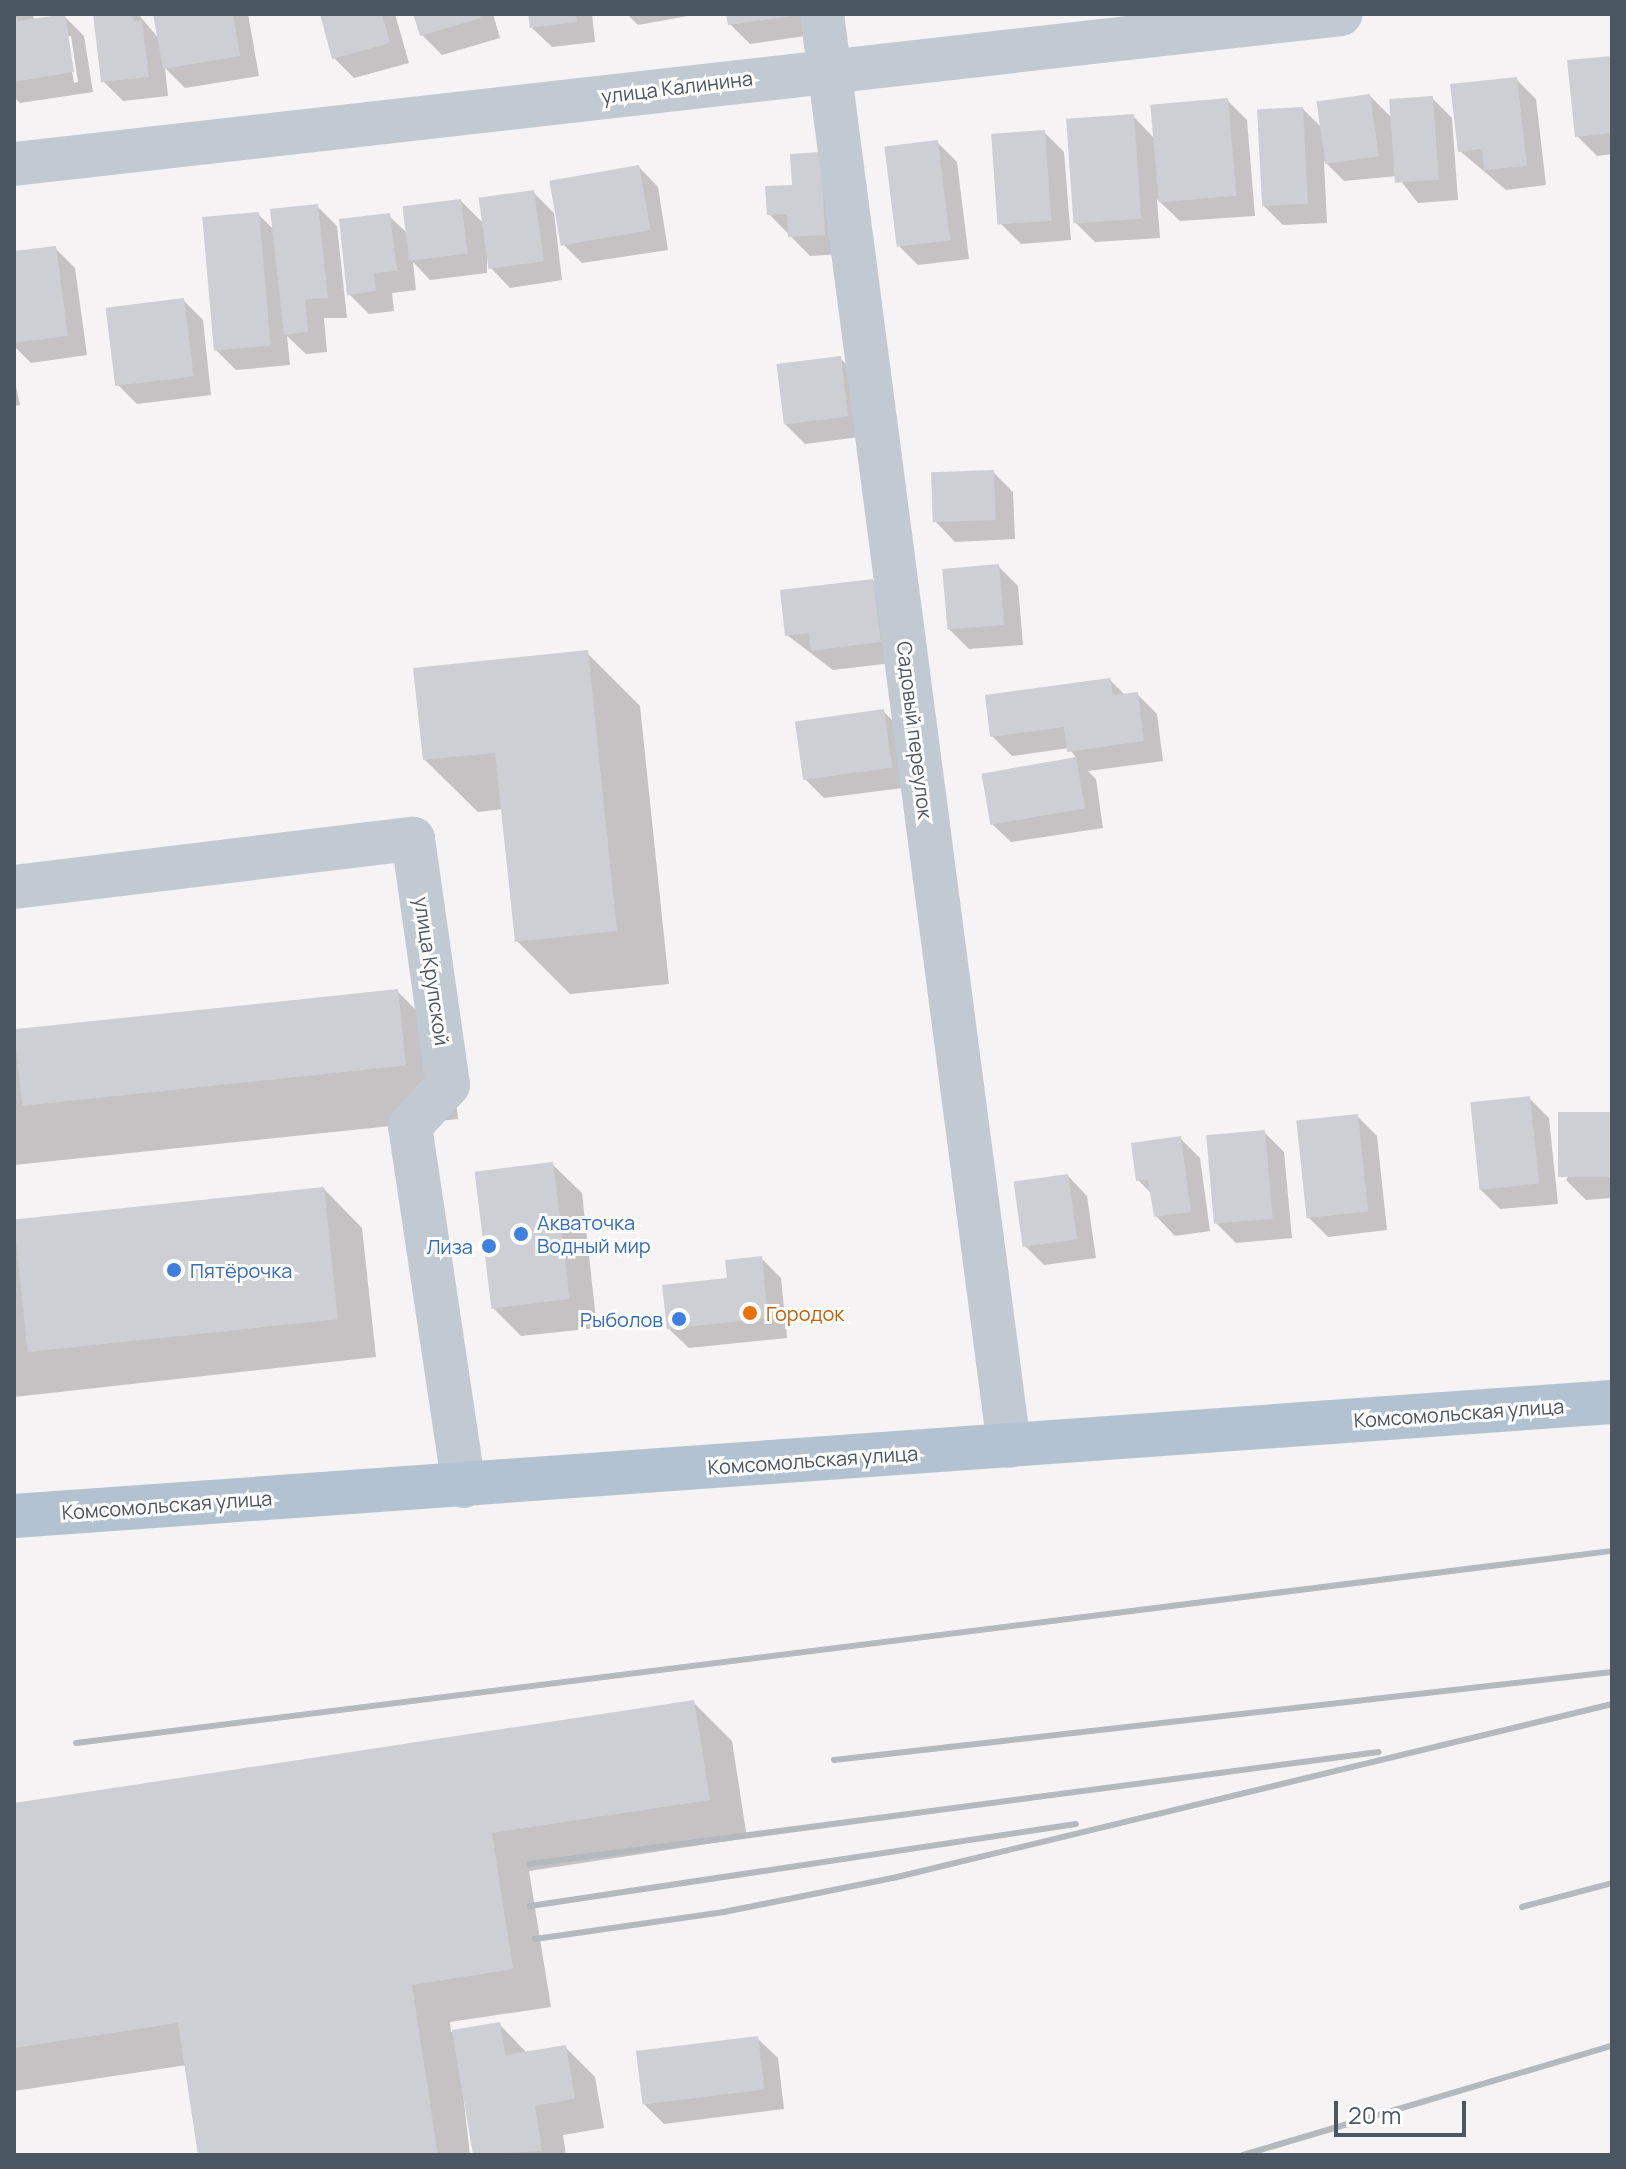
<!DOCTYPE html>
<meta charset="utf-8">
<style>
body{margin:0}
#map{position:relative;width:1626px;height:2169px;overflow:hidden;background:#f5f3f3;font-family:Manrope,sans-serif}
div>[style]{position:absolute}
.shadow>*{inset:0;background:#0003}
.building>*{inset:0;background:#cdcfd5;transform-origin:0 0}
.minor>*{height:44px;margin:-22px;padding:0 22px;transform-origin:22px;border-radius:22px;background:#c1cad2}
.major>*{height:44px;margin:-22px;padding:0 22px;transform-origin:22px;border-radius:22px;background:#b3c2d1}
.rail>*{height:6px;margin:-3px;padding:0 3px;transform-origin:3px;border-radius:3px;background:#b5b8bd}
.dots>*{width:22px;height:22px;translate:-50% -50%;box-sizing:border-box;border:4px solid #fff;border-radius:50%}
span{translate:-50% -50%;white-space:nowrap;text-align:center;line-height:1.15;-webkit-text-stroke:6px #fff;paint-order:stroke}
.street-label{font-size:20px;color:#4a5661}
.shop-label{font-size:20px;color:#366cbe}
.left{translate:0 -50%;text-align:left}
.right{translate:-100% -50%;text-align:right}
.food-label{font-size:20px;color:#c56008}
.frame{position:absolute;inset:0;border:16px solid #4a5661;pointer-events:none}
.scale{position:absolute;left:1334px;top:2101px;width:132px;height:36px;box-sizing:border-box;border:4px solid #4a5661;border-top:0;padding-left:10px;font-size:24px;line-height:28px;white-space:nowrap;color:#4a5661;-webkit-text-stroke:6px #fff;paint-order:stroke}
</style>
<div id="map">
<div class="shadow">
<i style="clip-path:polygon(evenodd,14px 14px,33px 14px,34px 21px,64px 16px,84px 36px,93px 92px,20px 103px,14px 97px,14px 14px,66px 36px,71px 36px,78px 82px,74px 83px,66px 36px)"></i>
<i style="clip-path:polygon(95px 14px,138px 14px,160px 40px,155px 14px,248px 14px,259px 76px,185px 88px,165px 68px,168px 96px,123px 101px,103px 81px)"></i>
<i style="clip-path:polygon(322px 14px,395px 14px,409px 63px,354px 78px,334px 58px)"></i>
<i style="clip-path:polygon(416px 14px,493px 14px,500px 38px,442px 55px,422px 35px)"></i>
<i style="clip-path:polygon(530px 14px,592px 14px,595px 42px,552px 47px,532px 28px)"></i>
<i style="clip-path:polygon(627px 14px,688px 14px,688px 16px,638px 25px)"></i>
<i style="clip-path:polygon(728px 14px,815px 14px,819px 34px,750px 44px,730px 24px)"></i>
<i style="clip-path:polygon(1612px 58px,1612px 154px,1597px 156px,1577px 136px)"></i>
<i style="clip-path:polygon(1516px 79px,1536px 99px,1546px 185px,1506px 190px,1460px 151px)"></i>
<i style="clip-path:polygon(1370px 96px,1393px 119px,1432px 98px,1452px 118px,1458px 200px,1418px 203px,1397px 176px,1344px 181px,1324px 161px,1327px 223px,1283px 225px,1263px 205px,1303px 109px,1321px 127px)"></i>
<i style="clip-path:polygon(1227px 100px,1247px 120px,1255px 216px,1180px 221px,1157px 199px,1160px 238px,1095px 242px,1075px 222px,1133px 116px,1154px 138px)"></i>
<i style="clip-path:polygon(1044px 132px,1064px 152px,1071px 240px,1021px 244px,1001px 224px)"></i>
<i style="clip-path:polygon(937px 142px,957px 162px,969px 259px,918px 265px,898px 245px)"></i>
<i style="clip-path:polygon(820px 154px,844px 254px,810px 256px,769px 214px)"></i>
<i style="clip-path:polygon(639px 167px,658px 187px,668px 250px,582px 263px,562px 243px)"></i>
<i style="clip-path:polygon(533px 192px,554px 213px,562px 280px,510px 288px,491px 268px,487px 245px,487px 273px,430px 280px,413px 262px,416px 290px,392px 293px,394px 311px,369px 314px,349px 294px,389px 216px,407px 233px,461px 201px,484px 224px)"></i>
<i style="clip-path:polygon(317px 206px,337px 226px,347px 318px,324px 318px,327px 352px,306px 354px,287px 336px,290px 365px,236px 370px,216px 350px,258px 214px,274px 230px)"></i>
<i style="clip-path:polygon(55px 248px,75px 268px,87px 355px,31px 363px,14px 346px,14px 253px)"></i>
<i style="clip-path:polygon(183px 300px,203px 320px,211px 395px,137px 404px,117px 384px)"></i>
<i style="clip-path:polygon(840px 358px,860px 378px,867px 436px,805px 444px,785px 424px)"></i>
<i style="clip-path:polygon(14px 377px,20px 405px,14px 406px)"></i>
<i style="clip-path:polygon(993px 472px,1013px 492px,1015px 539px,955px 542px,936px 522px)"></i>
<i style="clip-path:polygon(998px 566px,1018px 586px,1023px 645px,969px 649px,949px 629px)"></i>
<i style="clip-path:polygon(873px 581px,892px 601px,900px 662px,833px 670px,787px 635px)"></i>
<i style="clip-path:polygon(587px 653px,640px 706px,669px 984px,570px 994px,517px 941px,503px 809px,478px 812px,424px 759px)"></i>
<i style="clip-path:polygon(1110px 680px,1125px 695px,1137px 694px,1157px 714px,1163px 761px,1088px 771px,1096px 779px,1103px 828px,1011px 842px,991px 823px,983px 774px,1077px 759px,1069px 748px,1012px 756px,992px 736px)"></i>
<i style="clip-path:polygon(883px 711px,903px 731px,911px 787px,824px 798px,804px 778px)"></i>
<i style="clip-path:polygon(397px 991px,450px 1044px,458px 1119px,14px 1165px,14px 1031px)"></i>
<i style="clip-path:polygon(1529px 1098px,1549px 1118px,1558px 1204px,1500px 1209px,1480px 1189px)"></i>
<i style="clip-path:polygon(1612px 1114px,1612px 1198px,1586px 1200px,1566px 1180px)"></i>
<i style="clip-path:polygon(1357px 1116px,1377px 1136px,1387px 1230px,1328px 1237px,1308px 1217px)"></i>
<i style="clip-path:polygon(1264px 1132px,1284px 1152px,1292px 1238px,1236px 1243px,1216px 1223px)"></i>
<i style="clip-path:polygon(1180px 1138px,1200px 1158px,1210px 1231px,1175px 1236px,1156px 1216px,1153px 1195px,1138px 1180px)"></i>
<i style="clip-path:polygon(552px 1164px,582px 1193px,597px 1328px,521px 1336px,491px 1306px)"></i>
<i style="clip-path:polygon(1068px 1176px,1087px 1196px,1096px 1258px,1044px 1265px,1024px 1245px)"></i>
<i style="clip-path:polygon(324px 1189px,362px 1228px,376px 1357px,14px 1397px,14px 1224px)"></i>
<i style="clip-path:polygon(761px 1258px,781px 1278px,787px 1338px,689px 1348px,669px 1329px)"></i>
<i style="clip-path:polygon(694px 1703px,732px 1741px,747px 1838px,529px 1871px,551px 2007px,450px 2022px,451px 2032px,499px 2024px,528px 2054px,566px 2048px,595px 2077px,604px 2128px,563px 2135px,566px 2155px,475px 2155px,459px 2059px,470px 2155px,200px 2155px,187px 2065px,14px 2091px,14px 1805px)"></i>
<i style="clip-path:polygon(758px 2039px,778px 2058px,784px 2109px,664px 2124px,644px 2104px)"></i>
</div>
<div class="building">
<i style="clip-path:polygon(14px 14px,18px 21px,65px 14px,74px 72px,14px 82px)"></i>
<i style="clip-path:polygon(93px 14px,133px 14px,134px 21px,142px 20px,149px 77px,101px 82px)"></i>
<i style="clip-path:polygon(153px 14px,233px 14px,240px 56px,163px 69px)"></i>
<i style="clip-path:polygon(320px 14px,382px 14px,390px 43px,332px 59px)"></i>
<i style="clip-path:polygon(413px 14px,480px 14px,481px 18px,420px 36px)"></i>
<i style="clip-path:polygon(528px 14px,576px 14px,577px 22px,530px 28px)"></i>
<i style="clip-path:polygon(726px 14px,791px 14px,792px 16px,728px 25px)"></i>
<i style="clip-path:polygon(1612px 56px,1612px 133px,1575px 137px,1567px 60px)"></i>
<i style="clip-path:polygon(1517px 77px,1527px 166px,1484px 170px,1482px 149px,1458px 152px,1450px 84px)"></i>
<i style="left:1370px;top:94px;width:63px;height:54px;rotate:82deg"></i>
<i style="left:1433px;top:96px;width:84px;height:44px;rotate:86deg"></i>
<i style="left:1228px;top:98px;width:98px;height:78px;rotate:85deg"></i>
<i style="left:1303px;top:107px;width:97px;height:46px;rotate:87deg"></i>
<i style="left:1134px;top:114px;width:105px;height:68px;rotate:86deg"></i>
<i style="left:1045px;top:130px;width:91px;height:54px;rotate:86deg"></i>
<i style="left:938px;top:140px;width:101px;height:54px;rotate:83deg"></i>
<i style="clip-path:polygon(821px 152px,825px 235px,788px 237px,787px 214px,767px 215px,765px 186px,792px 185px,790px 154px)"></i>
<i style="left:639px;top:165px;width:66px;height:91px;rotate:80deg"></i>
<i style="left:534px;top:190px;width:72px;height:56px;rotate:82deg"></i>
<i style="left:461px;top:199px;width:55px;height:59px;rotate:83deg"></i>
<i style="clip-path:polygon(318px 204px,328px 298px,305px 299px,308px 332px,284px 335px,270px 209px)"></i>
<i style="left:259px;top:212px;width:134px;height:57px;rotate:85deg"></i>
<i style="clip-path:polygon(390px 213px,397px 271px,374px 273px,376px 291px,347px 295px,339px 219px)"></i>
<i style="clip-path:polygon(56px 246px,68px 336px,14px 343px,14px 251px)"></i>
<i style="left:184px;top:298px;width:79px;height:79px;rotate:83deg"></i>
<i style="left:841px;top:356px;width:61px;height:65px;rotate:83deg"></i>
<i style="left:994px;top:470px;width:50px;height:63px;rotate:88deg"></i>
<i style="left:999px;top:564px;width:61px;height:57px;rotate:85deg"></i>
<i style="clip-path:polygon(873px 579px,881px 642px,811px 651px,809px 633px,785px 636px,780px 590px)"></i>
<i style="clip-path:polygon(588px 650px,617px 931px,515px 942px,495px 753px,423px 760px,413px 668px)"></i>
<i style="clip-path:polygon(1110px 678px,1113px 695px,1138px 692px,1144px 741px,1067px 752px,1064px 727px,990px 737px,985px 695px)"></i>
<i style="left:884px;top:709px;width:59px;height:90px;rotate:82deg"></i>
<i style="left:1076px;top:757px;width:52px;height:96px;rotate:80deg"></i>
<i style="left:398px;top:989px;width:77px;height:386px;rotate:84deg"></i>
<i style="left:1530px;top:1096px;width:88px;height:60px;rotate:84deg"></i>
<i style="left:1612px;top:1112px;width:65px;height:54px;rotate:90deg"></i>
<i style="left:1358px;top:1114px;width:98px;height:62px;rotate:84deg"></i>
<i style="left:1265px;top:1130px;width:89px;height:59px;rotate:85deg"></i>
<i style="clip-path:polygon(1181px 1136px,1191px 1212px,1154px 1217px,1148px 1180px,1136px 1181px,1131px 1143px)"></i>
<i style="left:553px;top:1162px;width:138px;height:79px;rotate:83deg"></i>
<i style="left:1068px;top:1174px;width:66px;height:55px;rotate:82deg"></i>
<i style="left:324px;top:1187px;width:133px;height:312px;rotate:84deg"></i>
<i style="clip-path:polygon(762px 1256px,768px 1318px,667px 1329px,662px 1285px,727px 1278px,725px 1260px)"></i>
<i style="clip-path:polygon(694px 1700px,710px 1800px,492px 1833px,513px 1969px,412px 1985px,438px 2155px,198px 2155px,178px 2023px,14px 2048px,14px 1803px)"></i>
<i style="clip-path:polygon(500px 2022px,505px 2055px,566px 2045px,575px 2099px,535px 2106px,542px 2151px,473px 2155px,452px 2030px)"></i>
<i style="left:758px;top:2036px;width:54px;height:123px;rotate:83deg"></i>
</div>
<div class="minor">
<i style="left:822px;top:14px;width:1444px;rotate:82.56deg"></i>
<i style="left:14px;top:164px;width:1335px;rotate:-6.45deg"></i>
<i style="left:14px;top:887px;width:402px;rotate:-6.9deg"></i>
<i style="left:413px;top:839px;width:248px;rotate:81.9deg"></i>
<i style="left:448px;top:1085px;width:56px;rotate:132.8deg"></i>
<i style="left:410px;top:1126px;width:364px;rotate:81.5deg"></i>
</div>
<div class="major">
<i style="left:14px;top:1516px;width:1602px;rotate:-4.08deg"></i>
</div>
<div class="rail">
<i style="left:76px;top:1743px;width:1548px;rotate:-7.13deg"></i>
<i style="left:834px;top:1760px;width:783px;rotate:-6.45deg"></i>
<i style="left:530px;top:1864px;width:856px;rotate:-7.52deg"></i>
<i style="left:530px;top:1906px;width:552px;rotate:-8.54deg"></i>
<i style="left:1522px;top:1907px;width:93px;rotate:-14.9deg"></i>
<i style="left:535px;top:1939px;width:191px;rotate:-8.1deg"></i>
<i style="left:724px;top:1912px;width:172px;rotate:-11.4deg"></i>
<i style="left:893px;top:1878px;width:740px;rotate:-13.6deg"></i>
<i style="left:1243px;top:2155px;width:385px;rotate:-16.5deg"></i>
</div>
<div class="dots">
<i style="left:521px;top:1234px;background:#3f7fe0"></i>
<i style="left:489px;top:1246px;background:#3f7fe0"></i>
<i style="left:174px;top:1270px;background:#3f7fe0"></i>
<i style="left:750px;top:1313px;background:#e8710a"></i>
<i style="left:679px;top:1319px;background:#3f7fe0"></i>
</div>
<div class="street-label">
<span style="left:677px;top:87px;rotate:-7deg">улица Калинина</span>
<span style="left:915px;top:730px;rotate:83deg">Садовый переулок</span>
<span style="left:432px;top:971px;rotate:82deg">улица Крупской</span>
<span style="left:1459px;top:1413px;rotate:-4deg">Комсомольская улица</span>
<span style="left:813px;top:1460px;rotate:-4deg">Комсомольская улица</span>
<span style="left:167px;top:1505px;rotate:-4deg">Комсомольская улица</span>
</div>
<div class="shop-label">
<span class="left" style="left:537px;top:1234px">Акваточка<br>Водный мир</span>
<span class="right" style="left:473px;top:1246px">Лиза</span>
<span class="left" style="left:190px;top:1270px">Пятёрочка</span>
<span class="right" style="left:663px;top:1319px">Рыболов</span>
</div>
<div class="food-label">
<span class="left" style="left:766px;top:1313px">Городок</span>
</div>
<div class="frame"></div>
<div class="scale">20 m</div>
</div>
